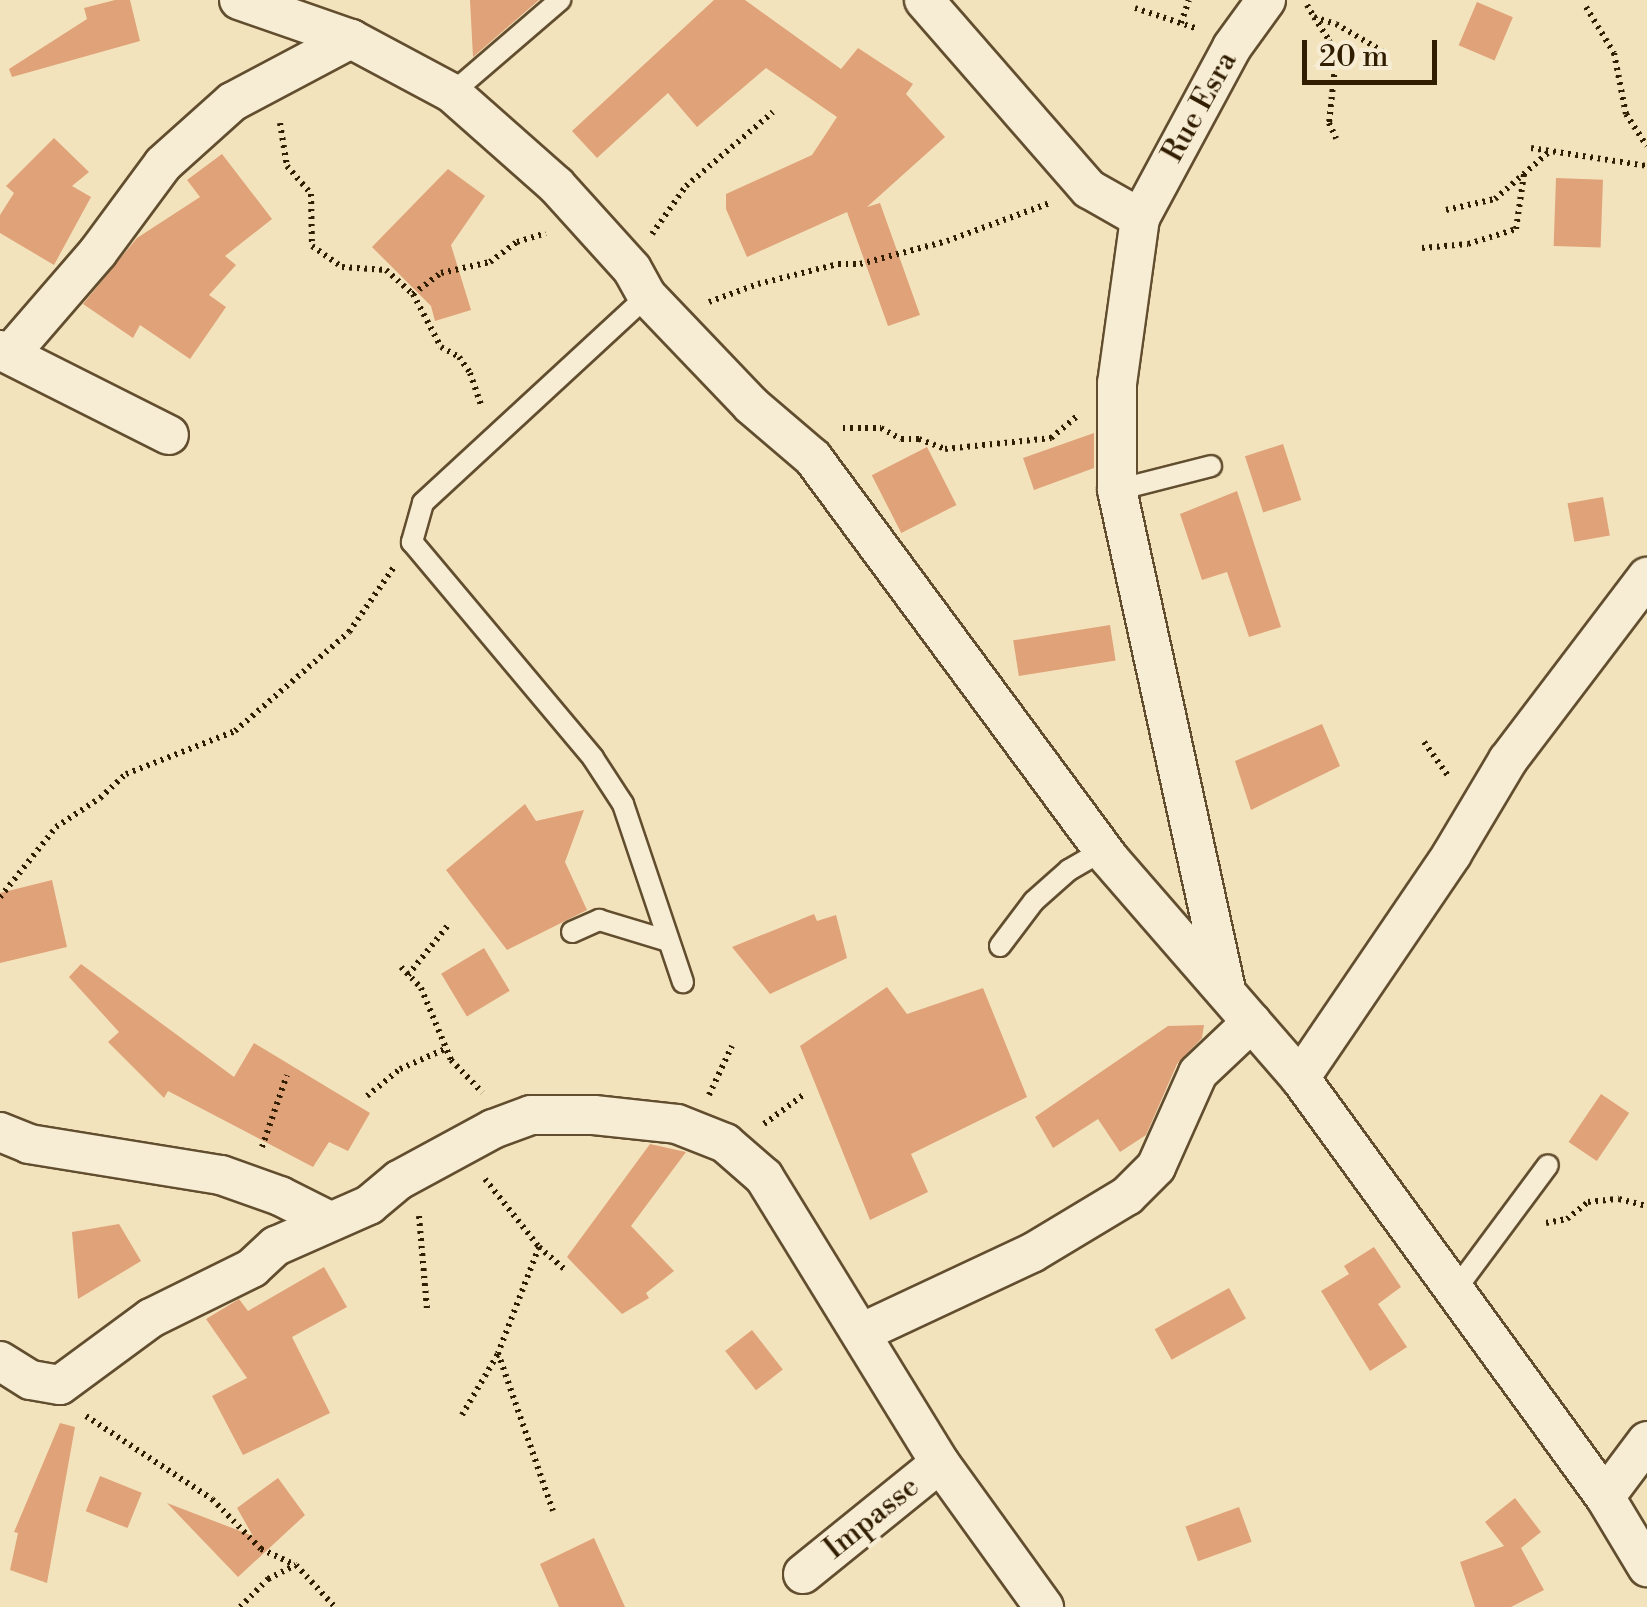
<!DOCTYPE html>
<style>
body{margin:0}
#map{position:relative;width:1647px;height:1607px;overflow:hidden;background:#f3e3bd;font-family:"Libre Bodoni",serif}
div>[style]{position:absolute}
.building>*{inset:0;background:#e0a278;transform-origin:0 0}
.path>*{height:6px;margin-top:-3px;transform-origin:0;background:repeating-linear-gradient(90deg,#311d00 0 2.5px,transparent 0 7.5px)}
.roads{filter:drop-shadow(2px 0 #624e2f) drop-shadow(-2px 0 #624e2f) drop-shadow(0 2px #624e2f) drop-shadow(0 -2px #624e2f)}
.lane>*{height:20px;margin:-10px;padding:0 10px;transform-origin:10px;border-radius:10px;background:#f7edd4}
.street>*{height:38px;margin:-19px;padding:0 19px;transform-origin:19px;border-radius:19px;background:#f7edd4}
span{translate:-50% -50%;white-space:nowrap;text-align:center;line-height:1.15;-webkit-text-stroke:8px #f7edd4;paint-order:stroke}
.street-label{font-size:30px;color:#311d00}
.scale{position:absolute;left:1302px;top:40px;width:135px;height:45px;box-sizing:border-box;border:5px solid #311d00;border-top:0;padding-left:12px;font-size:30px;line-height:35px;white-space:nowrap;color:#311d00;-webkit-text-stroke:8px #f7edd4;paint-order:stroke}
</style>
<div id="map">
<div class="building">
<i style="clip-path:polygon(115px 0,130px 0,140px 41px,12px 77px,9px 69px,87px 19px,84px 8px)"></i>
<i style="clip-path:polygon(470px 0,539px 0,473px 57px)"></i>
<i style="clip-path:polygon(714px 0,745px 0,841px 69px,858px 48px,913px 84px,906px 94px,945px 137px,867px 207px,880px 203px,920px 315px,888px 326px,847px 212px,747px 257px,726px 209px,726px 194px,812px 155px,837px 117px,766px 68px,697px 127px,668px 93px,597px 158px,572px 131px)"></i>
<i style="left:1477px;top:2px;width:39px;height:47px;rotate:23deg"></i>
<i style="clip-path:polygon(54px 138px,89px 172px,72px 186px,91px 197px,54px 265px,0 233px,0 215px,14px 193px,6px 186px)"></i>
<i style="clip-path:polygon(222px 154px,272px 219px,225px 256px,236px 265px,209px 295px,226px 307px,190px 359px,140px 325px,133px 338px,83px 304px,137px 238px,200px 197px,187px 180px)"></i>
<i style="clip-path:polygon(448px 169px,485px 196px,451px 245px,471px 310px,435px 321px,431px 306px,372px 247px)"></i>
<i style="left:1556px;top:178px;width:47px;height:68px;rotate:2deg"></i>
<i style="clip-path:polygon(1094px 433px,1094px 468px,1034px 490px,1023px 458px)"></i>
<i style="left:1283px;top:444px;width:59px;height:40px;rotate:72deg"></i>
<i style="left:927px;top:447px;width:65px;height:62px;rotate:63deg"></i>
<i style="clip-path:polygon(1237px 491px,1281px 627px,1249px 637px,1227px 572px,1202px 580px,1180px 514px)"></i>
<i style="left:1603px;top:497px;width:39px;height:36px;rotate:80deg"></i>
<i style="left:1110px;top:625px;width:36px;height:98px;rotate:81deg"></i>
<i style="clip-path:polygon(1322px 724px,1340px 766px,1251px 810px,1235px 761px)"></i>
<i style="clip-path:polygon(525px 804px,536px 821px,584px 810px,565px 862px,587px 910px,507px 950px,446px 870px)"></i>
<i style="clip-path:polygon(52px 880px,67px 947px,0 963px,0 893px)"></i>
<i style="clip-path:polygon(814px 914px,817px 921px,836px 915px,847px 958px,770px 994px,732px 947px)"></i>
<i style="left:484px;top:948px;width:50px;height:50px;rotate:59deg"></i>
<i style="clip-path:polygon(81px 964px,234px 1077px,254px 1043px,370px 1113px,348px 1151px,329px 1142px,313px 1167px,168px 1091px,164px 1098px,108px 1042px,119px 1032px,69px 977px)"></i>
<i style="clip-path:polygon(887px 987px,907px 1014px,983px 988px,1027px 1097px,911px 1154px,928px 1192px,870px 1220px,800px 1046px)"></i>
<i style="clip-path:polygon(1204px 1025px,1202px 1038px,1177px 1064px,1146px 1135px,1120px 1152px,1098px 1119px,1053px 1148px,1035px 1117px,1168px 1026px)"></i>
<i style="left:1601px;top:1094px;width:34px;height:58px;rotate:34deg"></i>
<i style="clip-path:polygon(650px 1144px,686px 1152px,631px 1226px,674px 1271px,646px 1293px,649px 1298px,622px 1314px,567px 1257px)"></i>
<i style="clip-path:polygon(119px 1224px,141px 1261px,78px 1299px,72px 1232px)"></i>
<i style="clip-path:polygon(1374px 1247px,1401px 1287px,1378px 1304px,1407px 1347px,1370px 1371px,1321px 1291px,1349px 1274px,1344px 1266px)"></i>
<i style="clip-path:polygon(324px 1267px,347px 1307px,292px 1337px,330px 1413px,243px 1455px,212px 1396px,247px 1378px,206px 1319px,239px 1299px,248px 1311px)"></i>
<i style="left:1229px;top:1288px;width:35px;height:85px;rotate:61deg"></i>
<i style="left:752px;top:1330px;width:50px;height:34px;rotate:52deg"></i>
<i style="clip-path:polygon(60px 1423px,75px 1427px,47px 1583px,10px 1570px,18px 1533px,14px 1532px)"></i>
<i style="left:100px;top:1476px;width:45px;height:38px;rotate:22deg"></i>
<i style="clip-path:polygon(278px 1478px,305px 1515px,238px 1577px,167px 1503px,253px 1536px,237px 1508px)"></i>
<i style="clip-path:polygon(1515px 1498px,1541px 1532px,1521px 1548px,1544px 1590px,1511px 1607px,1475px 1607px,1460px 1562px,1504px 1546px,1485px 1522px)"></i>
<i style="left:1239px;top:1507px;width:37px;height:57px;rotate:70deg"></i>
<i style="clip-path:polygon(594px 1538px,625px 1607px,559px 1607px,540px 1564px)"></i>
</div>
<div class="path">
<i style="left:1307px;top:5px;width:14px;rotate:60deg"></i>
<i style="left:1314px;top:17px;width:23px;rotate:18deg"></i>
<i style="left:1336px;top:24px;width:56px;rotate:30.3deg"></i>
<i style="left:1586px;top:7px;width:54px;rotate:58.7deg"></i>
<i style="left:1614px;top:53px;width:62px;rotate:78.9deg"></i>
<i style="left:1626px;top:114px;width:38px;rotate:57deg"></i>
<i style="left:1135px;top:8px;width:63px;rotate:18.4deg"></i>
<i style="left:1314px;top:17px;width:27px;rotate:57deg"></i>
<i style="left:1329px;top:40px;width:28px;rotate:77deg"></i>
<i style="left:1335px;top:67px;width:56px;rotate:96.1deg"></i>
<i style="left:1329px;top:123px;width:17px;rotate:65deg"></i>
<i style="left:1181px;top:23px;width:24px;rotate:-71deg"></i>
<i style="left:280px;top:123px;width:44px;rotate:80.8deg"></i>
<i style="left:287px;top:166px;width:37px;rotate:49deg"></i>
<i style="left:311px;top:194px;width:52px;rotate:88.9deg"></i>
<i style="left:312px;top:246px;width:37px;rotate:35deg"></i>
<i style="left:342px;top:267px;width:44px;rotate:3.9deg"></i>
<i style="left:386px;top:270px;width:36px;rotate:42deg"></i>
<i style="left:413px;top:294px;width:60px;rotate:62.2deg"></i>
<i style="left:441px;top:347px;width:21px;rotate:29deg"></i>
<i style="left:459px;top:357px;width:19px;rotate:55deg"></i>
<i style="left:470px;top:373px;width:36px;rotate:71deg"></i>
<i style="left:1531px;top:148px;width:117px;rotate:8.8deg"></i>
<i style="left:1446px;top:210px;width:50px;rotate:-12.7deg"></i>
<i style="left:1495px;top:199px;width:73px;rotate:-41.1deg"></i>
<i style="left:652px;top:234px;width:59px;rotate:-54.7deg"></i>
<i style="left:686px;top:186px;width:114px;rotate:-40.4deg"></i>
<i style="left:1422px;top:248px;width:46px;rotate:-5deg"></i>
<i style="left:1468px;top:244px;width:50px;rotate:-17.4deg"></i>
<i style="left:1516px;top:229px;width:56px;rotate:-81.7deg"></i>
<i style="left:413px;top:294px;width:35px;rotate:-37deg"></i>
<i style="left:441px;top:273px;width:50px;rotate:-12.7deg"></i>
<i style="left:490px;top:262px;width:34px;rotate:-37deg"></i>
<i style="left:517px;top:242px;width:30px;rotate:-17deg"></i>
<i style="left:709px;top:302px;width:52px;rotate:-20.2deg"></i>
<i style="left:758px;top:284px;width:82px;rotate:-14deg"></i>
<i style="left:838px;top:264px;width:22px"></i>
<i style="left:860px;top:264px;width:90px;rotate:-14.8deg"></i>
<i style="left:947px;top:241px;width:110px;rotate:-20.3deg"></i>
<i style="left:843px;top:428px;width:38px"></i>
<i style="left:881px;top:428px;width:23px;rotate:29deg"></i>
<i style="left:901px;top:439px;width:18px"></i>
<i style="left:919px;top:439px;width:28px;rotate:21deg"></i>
<i style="left:945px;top:449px;width:107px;rotate:-5.9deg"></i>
<i style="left:1051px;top:438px;width:34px;rotate:-40deg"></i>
<i style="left:1424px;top:742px;width:43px;rotate:54.5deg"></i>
<i style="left:0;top:897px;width:90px;rotate:-51.3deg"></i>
<i style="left:56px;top:827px;width:53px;rotate:-33.4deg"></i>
<i style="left:100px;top:798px;width:35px;rotate:-43deg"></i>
<i style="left:126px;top:774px;width:117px;rotate:-21.5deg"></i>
<i style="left:235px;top:731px;width:151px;rotate:-41deg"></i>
<i style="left:349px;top:632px;width:79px;rotate:-55.3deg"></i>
<i style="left:401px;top:967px;width:29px;rotate:46deg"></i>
<i style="left:421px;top:988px;width:78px;rotate:67.4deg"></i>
<i style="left:451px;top:1060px;width:45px;rotate:45.9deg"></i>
<i style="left:408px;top:975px;width:65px;rotate:-51.2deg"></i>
<i style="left:709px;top:1095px;width:54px;rotate:-64.9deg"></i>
<i style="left:367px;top:1096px;width:43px;rotate:-39.3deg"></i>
<i style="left:400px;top:1069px;width:51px;rotate:-24.1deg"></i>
<i style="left:764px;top:1124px;width:49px;rotate:-36.6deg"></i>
<i style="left:262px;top:1147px;width:76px;rotate:-70.9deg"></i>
<i style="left:485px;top:1179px;width:87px;rotate:51.5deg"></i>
<i style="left:539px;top:1247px;width:37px;rotate:41deg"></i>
<i style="left:419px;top:1216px;width:93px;rotate:85.1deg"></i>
<i style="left:1546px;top:1223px;width:21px;rotate:-11deg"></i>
<i style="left:1567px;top:1219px;width:27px;rotate:-39deg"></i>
<i style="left:1588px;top:1202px;width:31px;rotate:-6deg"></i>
<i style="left:1619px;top:1199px;width:29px;rotate:14deg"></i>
<i style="left:539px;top:1247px;width:114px;rotate:111.1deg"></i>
<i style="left:498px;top:1353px;width:167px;rotate:70.8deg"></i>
<i style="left:462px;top:1415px;width:71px;rotate:-59.5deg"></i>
<i style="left:86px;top:1416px;width:151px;rotate:33.4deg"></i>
<i style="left:212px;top:1499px;width:70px;rotate:45.6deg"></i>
<i style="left:261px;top:1549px;width:38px;rotate:25deg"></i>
<i style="left:296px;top:1565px;width:57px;rotate:47.1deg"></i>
<i style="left:240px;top:1607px;width:40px;rotate:-45deg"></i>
<i style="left:268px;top:1579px;width:31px;rotate:-27deg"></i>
</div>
<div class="roads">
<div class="lane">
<i style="left:452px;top:93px;width:143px;rotate:-40.7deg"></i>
<i style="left:647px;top:296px;width:305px;rotate:137.3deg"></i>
<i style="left:423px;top:503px;width:41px;rotate:105.8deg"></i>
<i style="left:412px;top:542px;width:282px;rotate:50deg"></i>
<i style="left:593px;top:758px;width:55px;rotate:56.9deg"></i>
<i style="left:623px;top:804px;width:188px;rotate:71.4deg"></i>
<i style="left:1117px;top:490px;width:97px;rotate:-14.3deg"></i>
<i style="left:572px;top:932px;width:30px;rotate:-24deg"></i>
<i style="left:599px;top:920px;width:72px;rotate:16.9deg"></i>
<i style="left:1000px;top:946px;width:56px;rotate:-52.9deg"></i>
<i style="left:1034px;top:901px;width:47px;rotate:-41.5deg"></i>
<i style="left:1069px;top:870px;width:39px;rotate:-30deg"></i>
<i style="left:1453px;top:1293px;width:159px;rotate:-53.4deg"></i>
</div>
<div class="street">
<i style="left:239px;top:0;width:119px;rotate:19.2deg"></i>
<i style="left:351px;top:39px;width:115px;rotate:28.1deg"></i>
<i style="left:452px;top:93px;width:139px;rotate:41.5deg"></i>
<i style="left:556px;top:185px;width:113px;rotate:47.9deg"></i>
<i style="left:632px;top:269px;width:31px;rotate:61deg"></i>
<i style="left:647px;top:296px;width:151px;rotate:46.3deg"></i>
<i style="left:751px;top:405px;width:82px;rotate:40.5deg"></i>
<i style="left:813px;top:458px;width:496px;rotate:53.5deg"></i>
<i style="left:1108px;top:857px;width:293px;rotate:49deg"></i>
<i style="left:1300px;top:1078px;width:518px;rotate:53.95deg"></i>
<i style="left:1605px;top:1497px;width:82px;rotate:59deg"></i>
<i style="left:924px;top:0;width:251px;rotate:48.9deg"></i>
<i style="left:1089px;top:189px;width:59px;rotate:29.6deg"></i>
<i style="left:1140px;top:218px;width:167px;rotate:97.9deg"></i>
<i style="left:1117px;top:383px;width:107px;rotate:90deg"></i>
<i style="left:1117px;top:490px;width:512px;rotate:77.7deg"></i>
<i style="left:1140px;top:218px;width:194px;rotate:-61.7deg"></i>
<i style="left:1232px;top:47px;width:58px;rotate:-54.1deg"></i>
<i style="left:0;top:350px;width:189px;rotate:26.7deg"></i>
<i style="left:10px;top:354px;width:135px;rotate:-49.2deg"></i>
<i style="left:98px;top:252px;width:109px;rotate:-53.5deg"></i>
<i style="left:163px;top:164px;width:93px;rotate:-41.9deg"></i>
<i style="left:232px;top:102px;width:135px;rotate:-27.9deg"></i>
<i style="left:1300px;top:1078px;width:271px;rotate:-55.8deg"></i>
<i style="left:1452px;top:854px;width:109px;rotate:-59.2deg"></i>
<i style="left:1508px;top:760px;width:230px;rotate:-52.8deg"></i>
<i style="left:0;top:1132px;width:31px;rotate:22deg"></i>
<i style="left:29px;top:1144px;width:194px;rotate:9.2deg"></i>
<i style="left:221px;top:1175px;width:63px;rotate:19.6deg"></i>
<i style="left:280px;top:1196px;width:54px;rotate:26.6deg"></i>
<i style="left:861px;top:1333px;width:189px;rotate:-25.1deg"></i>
<i style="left:1032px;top:1253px;width:111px;rotate:-31deg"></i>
<i style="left:1127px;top:1196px;width:41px;rotate:-45deg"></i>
<i style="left:1156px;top:1167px;width:103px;rotate:-65.9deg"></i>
<i style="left:1198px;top:1073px;width:74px;rotate:-43.4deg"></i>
<i style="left:0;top:1361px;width:36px;rotate:32deg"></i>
<i style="left:31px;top:1380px;width:29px;rotate:10deg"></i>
<i style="left:60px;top:1385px;width:113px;rotate:-36.4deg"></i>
<i style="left:151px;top:1318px;width:113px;rotate:-26.3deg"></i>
<i style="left:252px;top:1268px;width:33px;rotate:-43deg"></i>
<i style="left:276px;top:1246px;width:102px;rotate:-23.8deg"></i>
<i style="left:369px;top:1205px;width:39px;rotate:-40deg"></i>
<i style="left:399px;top:1180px;width:107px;rotate:-28.5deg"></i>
<i style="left:493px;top:1129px;width:40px;rotate:-20.2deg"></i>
<i style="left:531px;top:1115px;width:63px"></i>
<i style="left:594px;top:1115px;width:83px;rotate:6.2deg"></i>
<i style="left:677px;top:1124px;width:52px;rotate:21.6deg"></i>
<i style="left:725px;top:1143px;width:52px;rotate:41.1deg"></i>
<i style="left:764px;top:1177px;width:336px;rotate:58.4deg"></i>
<i style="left:940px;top:1463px;width:178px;rotate:54.2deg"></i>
<i style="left:1605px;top:1497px;width:70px;rotate:-53.1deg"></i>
<i style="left:803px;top:1574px;width:176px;rotate:-39deg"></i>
</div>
</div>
<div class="street-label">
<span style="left:1200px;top:107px;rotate:-61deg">Rue Esra</span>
<span style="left:872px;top:1518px;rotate:-39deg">Impasse</span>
</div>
<div class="scale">20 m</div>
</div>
